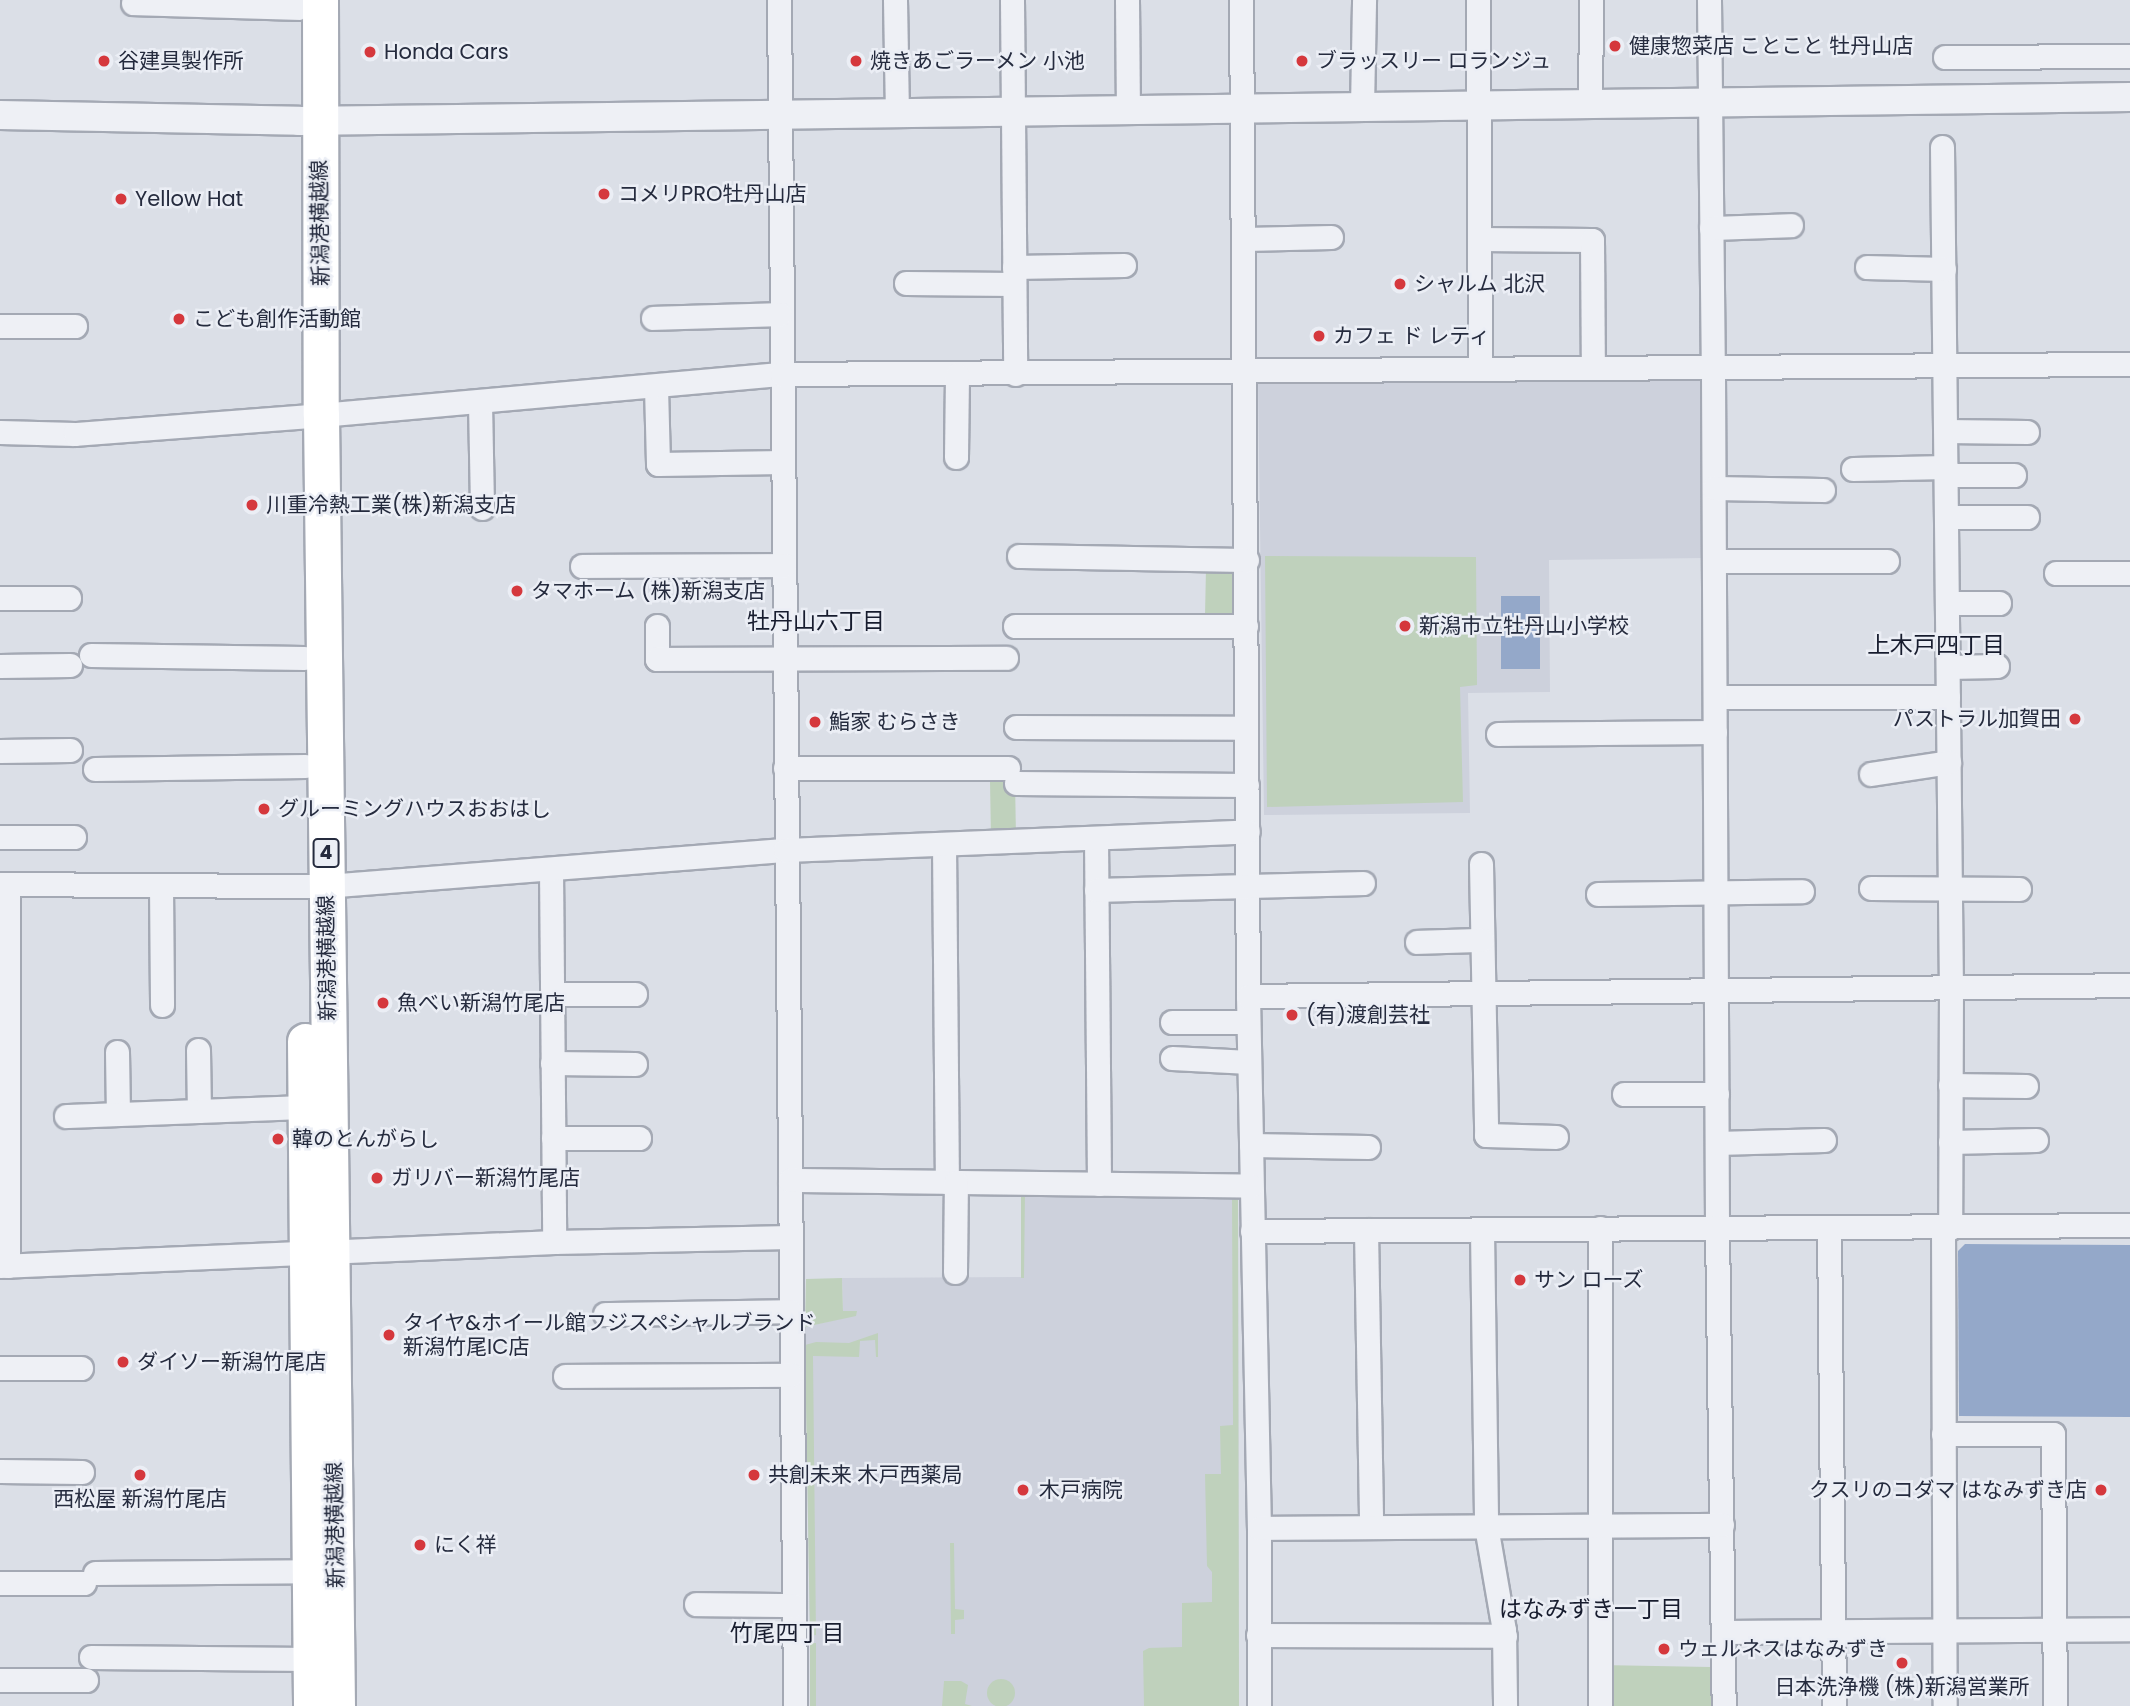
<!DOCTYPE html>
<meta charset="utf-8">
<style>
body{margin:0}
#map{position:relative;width:2130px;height:1706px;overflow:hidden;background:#dbdfe7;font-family:Poppins,"Noto Sans JP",sans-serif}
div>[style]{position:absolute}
.built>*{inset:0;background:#cdd1dc}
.green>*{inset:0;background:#bfd1bc;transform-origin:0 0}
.round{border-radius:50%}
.water>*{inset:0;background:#94a8c9;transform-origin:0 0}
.roads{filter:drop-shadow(2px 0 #a4a9b4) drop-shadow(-2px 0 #a4a9b4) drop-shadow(0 2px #a4a9b4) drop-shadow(0 -2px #a4a9b4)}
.minor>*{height:23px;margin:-11.5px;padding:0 11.5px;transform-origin:11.5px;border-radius:11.5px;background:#eef0f5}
.tertiary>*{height:28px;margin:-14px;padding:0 14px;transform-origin:14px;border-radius:14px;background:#eef0f5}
.primary>*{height:35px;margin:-17.5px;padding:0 17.5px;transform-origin:17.5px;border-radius:17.5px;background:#fff}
.dots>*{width:19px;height:19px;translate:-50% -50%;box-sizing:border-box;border:4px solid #ebeef5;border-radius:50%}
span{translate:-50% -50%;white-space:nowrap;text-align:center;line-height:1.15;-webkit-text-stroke:5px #ebeef5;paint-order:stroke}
.shield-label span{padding:2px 5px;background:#ebeef5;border:2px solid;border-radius:5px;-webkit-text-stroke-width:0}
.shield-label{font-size:19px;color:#252b3e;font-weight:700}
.poi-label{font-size:21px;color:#252b3e}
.left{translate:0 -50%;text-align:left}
.right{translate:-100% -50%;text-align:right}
.street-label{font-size:21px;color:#252b3e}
.neighbourhood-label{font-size:23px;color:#171c2e}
</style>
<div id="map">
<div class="built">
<i style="clip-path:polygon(1700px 376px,1703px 558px,1549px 560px,1550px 692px,1468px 693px,1470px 813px,1264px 815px,1258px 380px)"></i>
<i style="clip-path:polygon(1021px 1186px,1238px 1190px,1239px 1706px,811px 1706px,805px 1327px,856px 1315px,843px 1311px,842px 1278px,1021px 1277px)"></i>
</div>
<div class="green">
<i style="clip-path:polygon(1265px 556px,1476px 557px,1477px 685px,1460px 687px,1463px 802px,1267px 807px)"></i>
<i style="clip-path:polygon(1206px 568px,1228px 569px,1239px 579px,1237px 616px,1205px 616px)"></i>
<i style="left:1015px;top:780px;width:51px;height:25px;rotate:89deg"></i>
<i style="clip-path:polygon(1021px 1186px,1238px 1190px,1239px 1706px,1144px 1706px,1143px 1651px,1149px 1648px,1182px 1647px,1182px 1603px,1212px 1602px,1212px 1572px,1207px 1566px,1205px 1474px,1221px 1474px,1220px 1426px,1233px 1425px,1232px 1195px,1025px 1194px,1024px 1278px,1021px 1278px)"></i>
<i style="clip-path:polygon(842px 1278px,843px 1311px,857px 1311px,856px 1316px,805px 1327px,806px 1279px)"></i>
<i style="clip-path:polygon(878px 1333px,878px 1357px,876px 1357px,875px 1340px,860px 1341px,859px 1357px,813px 1356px,816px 1635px,810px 1636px,805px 1345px,816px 1342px,849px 1343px)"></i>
<i style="clip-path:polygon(950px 1543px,954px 1543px,955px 1609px,964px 1610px,964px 1619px,955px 1620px,955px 1634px,951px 1634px)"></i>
<i style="left:810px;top:1643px;width:6px;height:63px"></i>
<i style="left:1600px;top:1665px;width:124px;height:41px;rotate:1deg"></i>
<i class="round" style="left:987px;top:1679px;width:28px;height:28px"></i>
<i style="clip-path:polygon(944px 1681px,961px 1681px,968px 1685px,965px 1704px,972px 1706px,942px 1706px)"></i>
</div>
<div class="water">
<i style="left:1501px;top:596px;width:39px;height:73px"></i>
<i style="clip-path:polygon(1965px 1244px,2130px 1245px,2130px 1417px,1959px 1416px,1958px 1251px)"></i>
</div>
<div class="roads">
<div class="minor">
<i style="left:779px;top:0;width:1706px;rotate:89.46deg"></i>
<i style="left:895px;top:0;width:113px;rotate:89deg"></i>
<i style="left:1012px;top:0;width:374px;rotate:89.5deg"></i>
<i style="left:1127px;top:0;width:110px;rotate:89.5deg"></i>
<i style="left:1241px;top:0;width:996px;rotate:89.6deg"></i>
<i style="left:1248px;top:996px;width:532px;rotate:88.82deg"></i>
<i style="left:1259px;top:1528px;width:178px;rotate:90deg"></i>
<i style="left:1478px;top:0;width:369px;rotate:89.7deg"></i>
<i style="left:1709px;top:0;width:374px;rotate:89.4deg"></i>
<i style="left:1713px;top:374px;width:853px;rotate:89.73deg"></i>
<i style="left:1717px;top:1227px;width:479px;rotate:89.2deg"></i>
<i style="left:133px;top:3px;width:165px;rotate:1.7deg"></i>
<i style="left:1945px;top:57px;width:185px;rotate:-0.3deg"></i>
<i style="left:1590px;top:104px;width:104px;rotate:-89.4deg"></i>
<i style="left:1362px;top:107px;width:107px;rotate:-88.9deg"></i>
<i style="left:1942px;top:147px;width:840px;rotate:89.39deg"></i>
<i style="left:1951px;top:987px;width:241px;rotate:90.2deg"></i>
<i style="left:1711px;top:228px;width:80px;rotate:-2.1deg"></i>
<i style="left:1245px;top:239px;width:86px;rotate:-1.3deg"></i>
<i style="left:1479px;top:239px;width:113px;rotate:0.5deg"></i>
<i style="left:1592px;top:240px;width:128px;rotate:89.6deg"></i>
<i style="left:1014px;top:267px;width:110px;rotate:-1deg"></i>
<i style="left:1867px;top:267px;width:77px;rotate:1.5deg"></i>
<i style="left:906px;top:283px;width:108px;rotate:0.5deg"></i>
<i style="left:653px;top:318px;width:127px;rotate:-1.8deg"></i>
<i style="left:0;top:326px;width:75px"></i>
<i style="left:656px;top:387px;width:77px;rotate:88.5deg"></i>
<i style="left:658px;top:464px;width:125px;rotate:-0.9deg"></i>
<i style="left:480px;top:402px;width:106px;rotate:88.9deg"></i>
<i style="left:1946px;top:431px;width:81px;rotate:0.7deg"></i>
<i style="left:0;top:432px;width:75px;rotate:1.5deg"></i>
<i style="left:75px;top:434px;width:247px;rotate:-4.4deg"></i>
<i style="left:321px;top:415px;width:463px;rotate:-5.1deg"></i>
<i style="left:782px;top:374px;width:1348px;rotate:-0.43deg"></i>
<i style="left:956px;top:457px;width:82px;rotate:-89.3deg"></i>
<i style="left:1853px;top:469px;width:93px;rotate:-1.2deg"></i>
<i style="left:1946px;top:475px;width:68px"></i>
<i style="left:1714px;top:488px;width:109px;rotate:1.1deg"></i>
<i style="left:1946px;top:517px;width:81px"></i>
<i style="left:1019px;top:556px;width:228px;rotate:1deg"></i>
<i style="left:1714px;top:561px;width:173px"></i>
<i style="left:582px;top:566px;width:202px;rotate:-0.3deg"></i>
<i style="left:2056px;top:573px;width:74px"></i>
<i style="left:0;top:598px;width:69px"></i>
<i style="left:1947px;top:603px;width:52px"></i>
<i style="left:657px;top:626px;width:33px;rotate:90deg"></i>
<i style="left:657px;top:659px;width:349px;rotate:-0.2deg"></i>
<i style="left:1015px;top:626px;width:231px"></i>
<i style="left:91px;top:655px;width:213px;rotate:0.8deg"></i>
<i style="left:0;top:666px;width:70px;rotate:-0.8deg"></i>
<i style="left:1948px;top:667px;width:49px;rotate:-1.2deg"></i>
<i style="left:1715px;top:697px;width:233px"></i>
<i style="left:1016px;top:727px;width:230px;rotate:0.2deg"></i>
<i style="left:1498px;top:734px;width:217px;rotate:-0.5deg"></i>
<i style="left:0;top:751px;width:70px;rotate:-0.8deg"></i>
<i style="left:785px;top:768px;width:223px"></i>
<i style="left:95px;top:769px;width:210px;rotate:-0.8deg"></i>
<i style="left:1871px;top:774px;width:79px;rotate:-8.7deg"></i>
<i style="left:1016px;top:783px;width:231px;rotate:0.5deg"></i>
<i style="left:0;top:837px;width:74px"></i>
<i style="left:1096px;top:838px;width:346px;rotate:89.5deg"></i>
<i style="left:944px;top:844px;width:338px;rotate:89.5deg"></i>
<i style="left:1481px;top:864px;width:271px;rotate:88.9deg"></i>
<i style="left:1486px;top:1135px;width:70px;rotate:1.6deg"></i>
<i style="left:551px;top:869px;width:373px;rotate:89.5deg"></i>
<i style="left:0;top:884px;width:326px;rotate:0.4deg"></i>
<i style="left:326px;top:886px;width:460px;rotate:-4.5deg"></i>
<i style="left:785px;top:850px;width:463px;rotate:-2.3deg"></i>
<i style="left:161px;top:886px;width:119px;rotate:89.5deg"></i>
<i style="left:1871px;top:888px;width:148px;rotate:0.4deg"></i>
<i style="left:1096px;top:890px;width:267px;rotate:-1.5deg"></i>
<i style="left:1598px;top:894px;width:204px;rotate:-0.8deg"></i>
<i style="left:1417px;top:942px;width:65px;rotate:-1.8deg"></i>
<i style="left:552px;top:994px;width:83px"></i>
<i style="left:1248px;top:996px;width:882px;rotate:-0.71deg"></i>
<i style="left:1172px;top:1022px;width:76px"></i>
<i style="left:198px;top:1050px;width:61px;rotate:89.1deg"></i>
<i style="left:117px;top:1052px;width:62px;rotate:89.1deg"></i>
<i style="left:1172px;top:1058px;width:77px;rotate:3deg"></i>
<i style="left:552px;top:1063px;width:83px;rotate:0.7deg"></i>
<i style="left:1950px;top:1085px;width:76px;rotate:0.8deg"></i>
<i style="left:1624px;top:1094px;width:93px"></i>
<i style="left:66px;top:1116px;width:239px;rotate:-2.2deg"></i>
<i style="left:553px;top:1138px;width:86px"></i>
<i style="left:1950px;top:1142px;width:86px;rotate:-1.3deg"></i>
<i style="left:1717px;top:1143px;width:107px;rotate:-1.6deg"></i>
<i style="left:1251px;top:1145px;width:117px;rotate:1deg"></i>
<i style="left:790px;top:1180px;width:461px;rotate:0.7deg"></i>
<i style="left:1600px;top:1228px;width:478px;rotate:90deg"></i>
<i style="left:1829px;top:1228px;width:478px;rotate:89.4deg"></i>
<i style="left:1943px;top:1228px;width:478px;rotate:89.8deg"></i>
<i style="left:1366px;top:1230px;width:296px;rotate:89deg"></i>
<i style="left:1482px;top:1230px;width:296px;rotate:89.2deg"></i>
<i style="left:1486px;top:1526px;width:106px;rotate:80.2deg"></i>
<i style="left:1504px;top:1630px;width:76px;rotate:89.2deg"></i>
<i style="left:1252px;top:1231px;width:878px;rotate:-0.39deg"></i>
<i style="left:0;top:1266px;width:555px;rotate:-2.48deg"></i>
<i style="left:554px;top:1242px;width:236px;rotate:-1.2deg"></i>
<i style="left:8px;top:1266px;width:382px;rotate:-90deg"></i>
<i style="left:955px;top:1272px;width:90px;rotate:-89.4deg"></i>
<i style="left:605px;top:1314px;width:185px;rotate:-0.9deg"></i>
<i style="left:0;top:1368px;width:81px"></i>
<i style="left:565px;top:1376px;width:226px;rotate:-0.3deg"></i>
<i style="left:1943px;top:1434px;width:110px"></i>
<i style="left:2053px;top:1434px;width:272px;rotate:89.6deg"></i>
<i style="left:0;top:1471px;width:82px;rotate:0.7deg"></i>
<i style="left:1259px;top:1528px;width:463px;rotate:-0.4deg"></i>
<i style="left:95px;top:1573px;width:214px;rotate:-0.5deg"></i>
<i style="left:0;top:1583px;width:84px"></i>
<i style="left:696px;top:1604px;width:98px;rotate:0.6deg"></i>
<i style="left:1723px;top:1632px;width:407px;rotate:-0.4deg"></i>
<i style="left:1258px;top:1635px;width:247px;rotate:0.2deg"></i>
<i style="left:91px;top:1657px;width:219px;rotate:0.5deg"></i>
<i style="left:0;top:1680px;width:86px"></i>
</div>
<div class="tertiary">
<i style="left:0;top:115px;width:299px;rotate:1.1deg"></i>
<i style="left:299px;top:121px;width:1831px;rotate:-0.75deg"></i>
</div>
<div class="primary">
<i style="left:320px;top:0;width:415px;rotate:89.9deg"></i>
<i style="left:321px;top:415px;width:1291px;rotate:89.29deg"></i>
<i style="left:305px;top:1041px;width:665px;rotate:89.48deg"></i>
</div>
</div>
<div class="dots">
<i style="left:1615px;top:46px;background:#d5383d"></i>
<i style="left:370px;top:52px;background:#d5383d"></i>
<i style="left:104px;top:61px;background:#d5383d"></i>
<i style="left:856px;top:61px;background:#d5383d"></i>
<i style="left:1302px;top:61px;background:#d5383d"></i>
<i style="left:604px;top:194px;background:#d5383d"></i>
<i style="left:121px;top:199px;background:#d5383d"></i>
<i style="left:1400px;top:284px;background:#d5383d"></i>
<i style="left:179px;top:319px;background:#d5383d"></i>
<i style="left:1319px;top:336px;background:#d5383d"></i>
<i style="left:252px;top:505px;background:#d5383d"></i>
<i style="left:517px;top:591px;background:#d5383d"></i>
<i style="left:1405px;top:626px;background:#d5383d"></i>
<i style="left:2075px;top:719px;background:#d5383d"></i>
<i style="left:815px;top:722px;background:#d5383d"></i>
<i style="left:264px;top:809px;background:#d5383d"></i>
<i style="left:383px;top:1003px;background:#d5383d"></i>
<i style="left:1292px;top:1015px;background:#d5383d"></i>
<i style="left:278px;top:1139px;background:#d5383d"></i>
<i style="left:377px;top:1178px;background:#d5383d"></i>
<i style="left:1520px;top:1280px;background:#d5383d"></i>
<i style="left:389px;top:1335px;background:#d5383d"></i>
<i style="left:123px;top:1362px;background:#d5383d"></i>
<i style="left:140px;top:1475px;background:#d5383d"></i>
<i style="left:754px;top:1475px;background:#d5383d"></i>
<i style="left:1023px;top:1490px;background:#d5383d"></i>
<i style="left:2101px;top:1490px;background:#d5383d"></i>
<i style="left:420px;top:1545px;background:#d5383d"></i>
<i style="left:1664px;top:1649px;background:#d5383d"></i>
<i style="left:1902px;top:1663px;background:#d5383d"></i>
</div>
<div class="shield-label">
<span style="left:326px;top:853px">4</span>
</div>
<div class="poi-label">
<span class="left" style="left:1629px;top:46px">健康惣菜店 ことこと 牡丹山店</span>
<span class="left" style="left:384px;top:52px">Honda Cars</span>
<span class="left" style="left:118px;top:61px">谷建具製作所</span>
<span class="left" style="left:870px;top:61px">焼きあごラーメン 小池</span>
<span class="left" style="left:1316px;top:61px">ブラッスリー ロランジュ</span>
<span class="left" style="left:618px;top:194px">コメリPRO牡丹山店</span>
<span class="left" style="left:135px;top:199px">Yellow Hat</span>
<span class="left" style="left:1414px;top:284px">シャルム 北沢</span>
<span class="left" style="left:193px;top:319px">こども創作活動館</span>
<span class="left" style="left:1333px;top:336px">カフェ ド レティ</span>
<span class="left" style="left:266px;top:505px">川重冷熱工業(株)新潟支店</span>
<span class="left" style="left:531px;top:591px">タマホーム (株)新潟支店</span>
<span class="left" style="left:1419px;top:626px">新潟市立牡丹山小学校</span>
<span class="right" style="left:2061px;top:719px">パストラル加賀田</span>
<span class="left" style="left:829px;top:722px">鮨家 むらさき</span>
<span class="left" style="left:278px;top:809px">グルーミングハウスおおはし</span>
<span class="left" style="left:397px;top:1003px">魚べい新潟竹尾店</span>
<span class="left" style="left:1306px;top:1015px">(有)渡創芸社</span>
<span class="left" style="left:292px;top:1139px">韓のとんがらし</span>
<span class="left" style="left:391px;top:1178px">ガリバー新潟竹尾店</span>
<span class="left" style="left:1534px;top:1280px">サン ローズ</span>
<span class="left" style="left:403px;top:1335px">タイヤ&amp;ホイール館フジスペシャルブランド<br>新潟竹尾IC店</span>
<span class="left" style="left:137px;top:1362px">ダイソー新潟竹尾店</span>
<span class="left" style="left:768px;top:1475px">共創未来 木戸西薬局</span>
<span class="left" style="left:1039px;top:1490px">木戸病院</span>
<span class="right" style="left:2087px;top:1490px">クスリのコダマ はなみずき店</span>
<span style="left:140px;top:1499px">西松屋 新潟竹尾店</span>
<span class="left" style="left:434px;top:1545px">にく祥</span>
<span class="left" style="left:1678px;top:1649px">ウェルネスはなみずき</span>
<span style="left:1902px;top:1687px">日本洗浄機 (株)新潟営業所</span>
</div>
<div class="street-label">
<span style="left:320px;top:223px;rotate:-91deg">新潟港横越線</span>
<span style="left:327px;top:958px;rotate:-91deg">新潟港横越線</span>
<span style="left:335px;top:1525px;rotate:-91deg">新潟港横越線</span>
</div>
<div class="neighbourhood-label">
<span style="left:816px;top:621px">牡丹山六丁目</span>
<span style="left:1936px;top:645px">上木戸四丁目</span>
<span style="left:1591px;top:1609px">はなみずき一丁目</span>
<span style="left:787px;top:1633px">竹尾四丁目</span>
</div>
</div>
